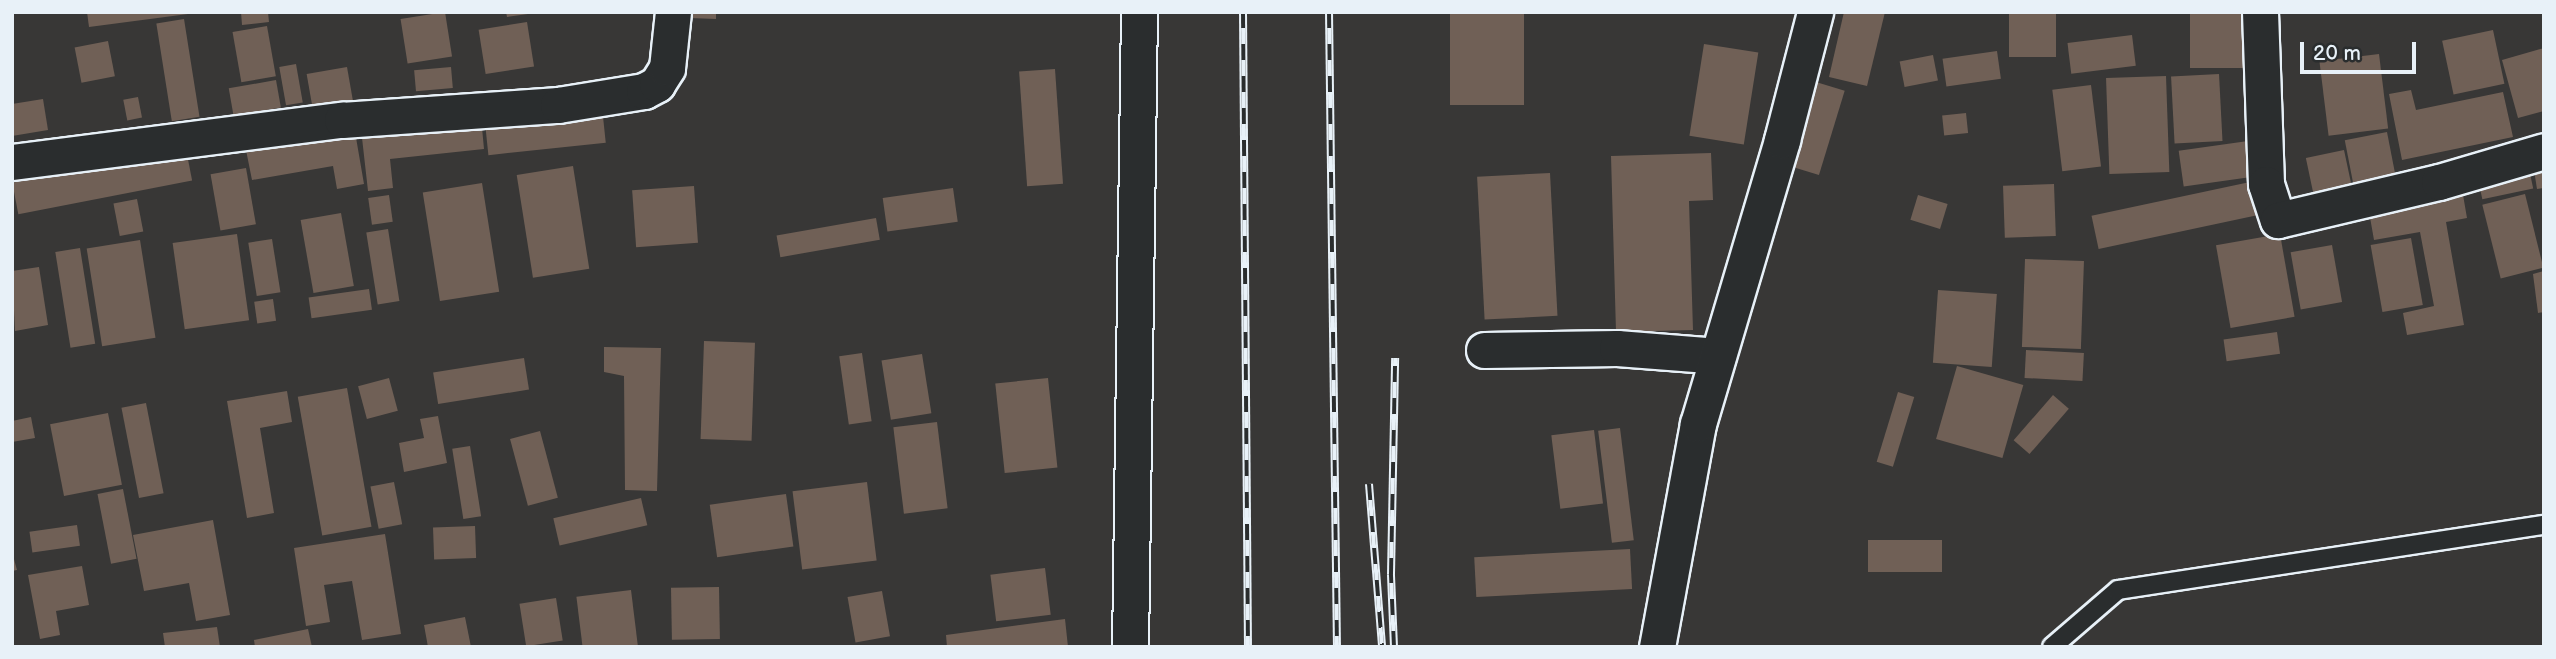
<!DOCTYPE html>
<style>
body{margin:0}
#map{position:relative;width:2556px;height:659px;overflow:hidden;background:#383736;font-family:"Balsamiq Sans",sans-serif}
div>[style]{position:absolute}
.building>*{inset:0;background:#706056;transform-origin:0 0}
.roads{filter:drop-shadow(2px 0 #e8f1f8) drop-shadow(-2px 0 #e8f1f8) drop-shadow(0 2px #e8f1f8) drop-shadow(0 -2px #e8f1f8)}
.lane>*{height:18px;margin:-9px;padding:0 9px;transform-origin:9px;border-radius:9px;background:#2a2d2e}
.street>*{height:35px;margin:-17.5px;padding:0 17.5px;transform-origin:17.5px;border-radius:17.5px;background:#2a2d2e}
.rail>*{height:8px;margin-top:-4px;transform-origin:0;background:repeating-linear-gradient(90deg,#2a2d2e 0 16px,#e8f1f8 0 32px);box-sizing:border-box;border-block:2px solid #e8f1f8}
span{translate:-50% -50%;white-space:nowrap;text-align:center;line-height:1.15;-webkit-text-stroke:6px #2a2d2e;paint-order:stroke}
.frame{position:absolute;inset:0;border:14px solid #e8f1f8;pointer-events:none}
.scale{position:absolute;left:2300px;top:42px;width:116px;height:32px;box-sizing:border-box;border:4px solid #e8f1f8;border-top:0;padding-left:9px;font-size:21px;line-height:24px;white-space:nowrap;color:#e8f1f8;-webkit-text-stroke:5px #2a2d2e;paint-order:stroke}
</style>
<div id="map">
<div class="building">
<i style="clip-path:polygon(87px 12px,188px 12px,188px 14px,89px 27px)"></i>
<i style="clip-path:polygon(241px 12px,268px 12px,269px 22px,242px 25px)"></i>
<i style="left:445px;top:12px;width:45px;height:45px;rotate:81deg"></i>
<i style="clip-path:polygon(506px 12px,527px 12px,528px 14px,507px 17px)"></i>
<i style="clip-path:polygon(690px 12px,716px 12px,716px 19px,690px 18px)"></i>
<i style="left:1450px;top:12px;width:74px;height:93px"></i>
<i style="clip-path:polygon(1844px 12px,1885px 12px,1867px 86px,1829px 77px)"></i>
<i style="left:2009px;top:12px;width:47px;height:45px"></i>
<i style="left:2190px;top:12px;width:57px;height:56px"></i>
<i style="left:184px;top:19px;width:99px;height:28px;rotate:81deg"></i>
<i style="left:527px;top:22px;width:45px;height:49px;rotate:81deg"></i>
<i style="left:267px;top:26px;width:51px;height:35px;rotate:80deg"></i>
<i style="left:2493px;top:30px;width:55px;height:52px;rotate:78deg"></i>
<i style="left:2132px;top:35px;width:31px;height:65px;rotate:83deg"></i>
<i style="left:108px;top:41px;width:36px;height:34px;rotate:79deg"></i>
<i style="left:1704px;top:44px;width:55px;height:93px;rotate:9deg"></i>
<i style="clip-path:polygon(2544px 48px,2544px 111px,2518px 118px,2502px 60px)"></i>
<i style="left:1997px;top:51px;width:28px;height:55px;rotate:82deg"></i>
<i style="left:2379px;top:54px;width:75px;height:60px;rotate:83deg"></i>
<i style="left:1933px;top:55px;width:26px;height:34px;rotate:79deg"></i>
<i style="left:296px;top:64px;width:39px;height:17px;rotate:80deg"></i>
<i style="left:347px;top:67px;width:34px;height:41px;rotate:80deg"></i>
<i style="left:451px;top:67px;width:21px;height:37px;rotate:85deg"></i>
<i style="left:1055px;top:69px;width:115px;height:36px;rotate:86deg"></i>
<i style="left:2219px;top:74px;width:67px;height:48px;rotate:87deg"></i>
<i style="left:2166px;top:76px;width:96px;height:60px;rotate:88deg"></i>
<i style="left:276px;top:80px;width:28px;height:48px;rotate:80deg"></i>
<i style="left:1816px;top:82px;width:30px;height:88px;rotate:17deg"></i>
<i style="left:2091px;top:85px;width:82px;height:39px;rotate:83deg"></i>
<i style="clip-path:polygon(2411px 90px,2416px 110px,2503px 92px,2513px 137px,2402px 160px,2389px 94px)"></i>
<i style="left:138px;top:97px;width:21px;height:15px;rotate:79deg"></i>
<i style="clip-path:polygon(43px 99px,48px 130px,12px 136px,12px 104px)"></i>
<i style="left:602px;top:107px;width:36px;height:118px;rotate:84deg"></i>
<i style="left:1966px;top:113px;width:20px;height:24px;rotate:84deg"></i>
<i style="clip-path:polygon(481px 117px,484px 149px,390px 159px,393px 188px,368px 191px,361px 129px)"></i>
<i style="clip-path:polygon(354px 126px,364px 184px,337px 189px,333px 166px,252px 180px,245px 145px)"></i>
<i style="left:2387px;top:132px;width:54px;height:43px;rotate:79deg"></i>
<i style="left:2248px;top:141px;width:36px;height:70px;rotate:82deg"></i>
<i style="left:186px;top:149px;width:32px;height:177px;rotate:79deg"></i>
<i style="left:2344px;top:150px;width:45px;height:39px;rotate:78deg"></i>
<i style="clip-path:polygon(1711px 153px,1713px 200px,1689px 201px,1693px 330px,1616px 332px,1611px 156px)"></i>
<i style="left:2528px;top:164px;width:25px;height:52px;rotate:78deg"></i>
<i style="left:573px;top:166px;width:104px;height:57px;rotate:81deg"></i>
<i style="left:246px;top:168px;width:57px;height:36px;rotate:80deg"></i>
<i style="clip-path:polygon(2544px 168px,2544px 188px,2537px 189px,2534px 170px)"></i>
<i style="left:1550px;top:173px;width:143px;height:73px;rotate:87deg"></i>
<i style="left:2250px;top:182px;width:34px;height:162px;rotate:78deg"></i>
<i style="left:482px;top:183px;width:110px;height:60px;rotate:81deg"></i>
<i style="left:2054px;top:184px;width:52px;height:51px;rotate:88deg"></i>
<i style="left:694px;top:186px;width:57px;height:62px;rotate:86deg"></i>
<i style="left:953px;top:188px;width:34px;height:71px;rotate:82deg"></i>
<i style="clip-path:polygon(2462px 189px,2467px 218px,2446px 222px,2464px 325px,2407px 335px,2403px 313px,2434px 306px,2420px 232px,2374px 240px,2368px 206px)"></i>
<i style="left:2525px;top:194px;width:76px;height:44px;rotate:76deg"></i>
<i style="left:389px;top:195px;width:27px;height:21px;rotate:82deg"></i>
<i style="left:1918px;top:195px;width:31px;height:26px;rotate:17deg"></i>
<i style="left:137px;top:199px;width:33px;height:24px;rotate:79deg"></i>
<i style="left:341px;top:213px;width:74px;height:41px;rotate:80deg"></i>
<i style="left:876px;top:218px;width:22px;height:101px;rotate:80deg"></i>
<i style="left:388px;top:229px;width:73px;height:22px;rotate:81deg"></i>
<i style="left:237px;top:234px;width:87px;height:65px;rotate:82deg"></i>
<i style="left:2280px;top:234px;width:84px;height:65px;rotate:80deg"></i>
<i style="left:2411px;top:238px;width:68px;height:41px;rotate:80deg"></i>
<i style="left:272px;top:239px;width:54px;height:24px;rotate:81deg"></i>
<i style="left:140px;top:240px;width:99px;height:54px;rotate:81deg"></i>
<i style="left:2332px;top:245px;width:58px;height:42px;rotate:80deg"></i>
<i style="left:80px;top:248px;width:97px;height:25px;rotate:81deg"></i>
<i style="left:2025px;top:259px;width:59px;height:88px;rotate:2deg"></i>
<i style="clip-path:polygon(39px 267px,48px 325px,15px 331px,12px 271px)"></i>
<i style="clip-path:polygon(2544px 271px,2544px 312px,2538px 313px,2533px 274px)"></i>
<i style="left:369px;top:289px;width:21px;height:61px;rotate:82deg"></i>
<i style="left:1938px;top:290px;width:59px;height:73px;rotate:4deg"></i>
<i style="left:273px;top:299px;width:22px;height:19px;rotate:82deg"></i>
<i style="left:2277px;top:332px;width:22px;height:54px;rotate:82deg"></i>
<i style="left:704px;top:341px;width:51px;height:98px;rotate:2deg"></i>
<i style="clip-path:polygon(604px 347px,661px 348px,657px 491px,625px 490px,624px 376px,604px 372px)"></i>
<i style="left:2026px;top:350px;width:58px;height:28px;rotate:3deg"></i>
<i style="left:862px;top:353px;width:69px;height:23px;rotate:82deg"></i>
<i style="left:922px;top:354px;width:60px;height:41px;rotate:81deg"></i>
<i style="left:524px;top:358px;width:32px;height:92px;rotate:81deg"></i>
<i style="left:1957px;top:366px;width:69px;height:76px;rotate:16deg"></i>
<i style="left:389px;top:378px;width:34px;height:32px;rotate:75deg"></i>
<i style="left:1048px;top:378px;width:90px;height:53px;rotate:84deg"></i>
<i style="left:347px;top:388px;width:141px;height:50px;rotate:80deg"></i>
<i style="clip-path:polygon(287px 391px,292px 422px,260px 428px,274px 513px,247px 518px,227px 401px)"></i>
<i style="left:1898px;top:392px;width:17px;height:73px;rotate:17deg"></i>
<i style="left:2053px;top:395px;width:21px;height:60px;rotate:41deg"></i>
<i style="left:146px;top:403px;width:92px;height:25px;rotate:79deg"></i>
<i style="left:108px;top:413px;width:73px;height:59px;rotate:79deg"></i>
<i style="clip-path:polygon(438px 416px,447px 463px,404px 472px,399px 443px,424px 438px,420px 419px)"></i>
<i style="clip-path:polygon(31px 417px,35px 438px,12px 442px,12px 421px)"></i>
<i style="left:937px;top:422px;width:87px;height:44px;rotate:83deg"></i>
<i style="left:1620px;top:428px;width:113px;height:22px;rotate:83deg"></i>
<i style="left:1594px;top:430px;width:74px;height:43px;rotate:83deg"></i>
<i style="left:540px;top:431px;width:69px;height:31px;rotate:75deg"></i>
<i style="left:470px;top:446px;width:71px;height:18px;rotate:81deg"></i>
<i style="left:394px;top:482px;width:43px;height:24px;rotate:79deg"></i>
<i style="left:867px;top:482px;width:79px;height:75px;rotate:83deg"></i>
<i style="left:123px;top:489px;width:71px;height:26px;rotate:79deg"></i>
<i style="left:786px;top:494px;width:53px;height:77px;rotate:82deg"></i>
<i style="left:641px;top:498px;width:28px;height:90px;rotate:77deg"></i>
<i style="clip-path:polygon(213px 520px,230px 615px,196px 621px,189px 583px,144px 591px,133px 535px)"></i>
<i style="left:77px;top:525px;width:21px;height:48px;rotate:82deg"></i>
<i style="left:475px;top:526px;width:32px;height:42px;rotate:88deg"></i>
<i style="clip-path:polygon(385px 534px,401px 634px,362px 640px,352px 581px,324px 585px,330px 622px,306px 626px,294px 548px)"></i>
<i style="left:1868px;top:540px;width:74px;height:32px"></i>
<i style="left:1630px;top:549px;width:40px;height:156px;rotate:87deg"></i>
<i style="clip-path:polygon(12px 552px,17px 570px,12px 571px)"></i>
<i style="clip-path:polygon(82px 566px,89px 605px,56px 611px,60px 635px,40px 639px,28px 575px)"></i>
<i style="left:1045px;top:568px;width:47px;height:55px;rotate:83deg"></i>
<i style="left:719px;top:587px;width:52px;height:48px;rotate:89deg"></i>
<i style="left:631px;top:590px;width:57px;height:55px;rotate:83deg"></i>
<i style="left:882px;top:591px;width:46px;height:35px;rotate:80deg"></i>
<i style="left:556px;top:598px;width:43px;height:37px;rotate:81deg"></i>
<i style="clip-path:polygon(465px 617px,471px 647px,428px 647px,424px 625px)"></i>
<i style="clip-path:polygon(1065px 619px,1068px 647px,947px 647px,946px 635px)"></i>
<i style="clip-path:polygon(217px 627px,220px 647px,165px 647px,163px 633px)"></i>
<i style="clip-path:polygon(308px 629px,312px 647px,255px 647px,254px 640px)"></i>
</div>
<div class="roads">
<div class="lane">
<i style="left:2052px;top:647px;width:87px;rotate:-40.8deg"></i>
<i style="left:2118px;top:590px;width:431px;rotate:-8.7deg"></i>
</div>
<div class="street">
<i style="left:2260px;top:12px;width:172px;rotate:88deg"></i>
<i style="left:2266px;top:184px;width:38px;rotate:72deg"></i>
<i style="left:2278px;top:220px;width:165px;rotate:-13.3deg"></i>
<i style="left:2439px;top:182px;width:109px;rotate:-16.4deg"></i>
<i style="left:12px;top:162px;width:333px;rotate:-7.3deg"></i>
<i style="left:342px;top:120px;width:217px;rotate:-4deg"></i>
<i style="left:558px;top:105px;width:87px;rotate:-9.2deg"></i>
<i style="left:644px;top:91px;width:15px;rotate:-28deg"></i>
<i style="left:657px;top:84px;width:19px;rotate:-58deg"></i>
<i style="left:667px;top:68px;width:56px;rotate:-83.9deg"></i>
<i style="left:1484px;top:350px;width:133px;rotate:-0.9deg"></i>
<i style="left:1617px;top:348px;width:101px;rotate:4.5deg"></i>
<i style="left:1130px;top:647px;width:635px;rotate:-89.19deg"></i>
<i style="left:1657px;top:647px;width:227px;rotate:-79.6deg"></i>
<i style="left:1698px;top:424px;width:296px;rotate:-73.5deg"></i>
<i style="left:1782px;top:140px;width:132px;rotate:-75.5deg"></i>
</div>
</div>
<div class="rail">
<i style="left:1243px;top:12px;width:635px;rotate:89.55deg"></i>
<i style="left:1329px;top:12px;width:635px;rotate:89.28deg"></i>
<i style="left:1369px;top:484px;width:164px;rotate:85.4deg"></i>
<i style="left:1394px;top:647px;width:73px;rotate:-92.4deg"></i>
<i style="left:1391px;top:574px;width:216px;rotate:-88.9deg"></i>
</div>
<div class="frame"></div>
<div class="scale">20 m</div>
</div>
